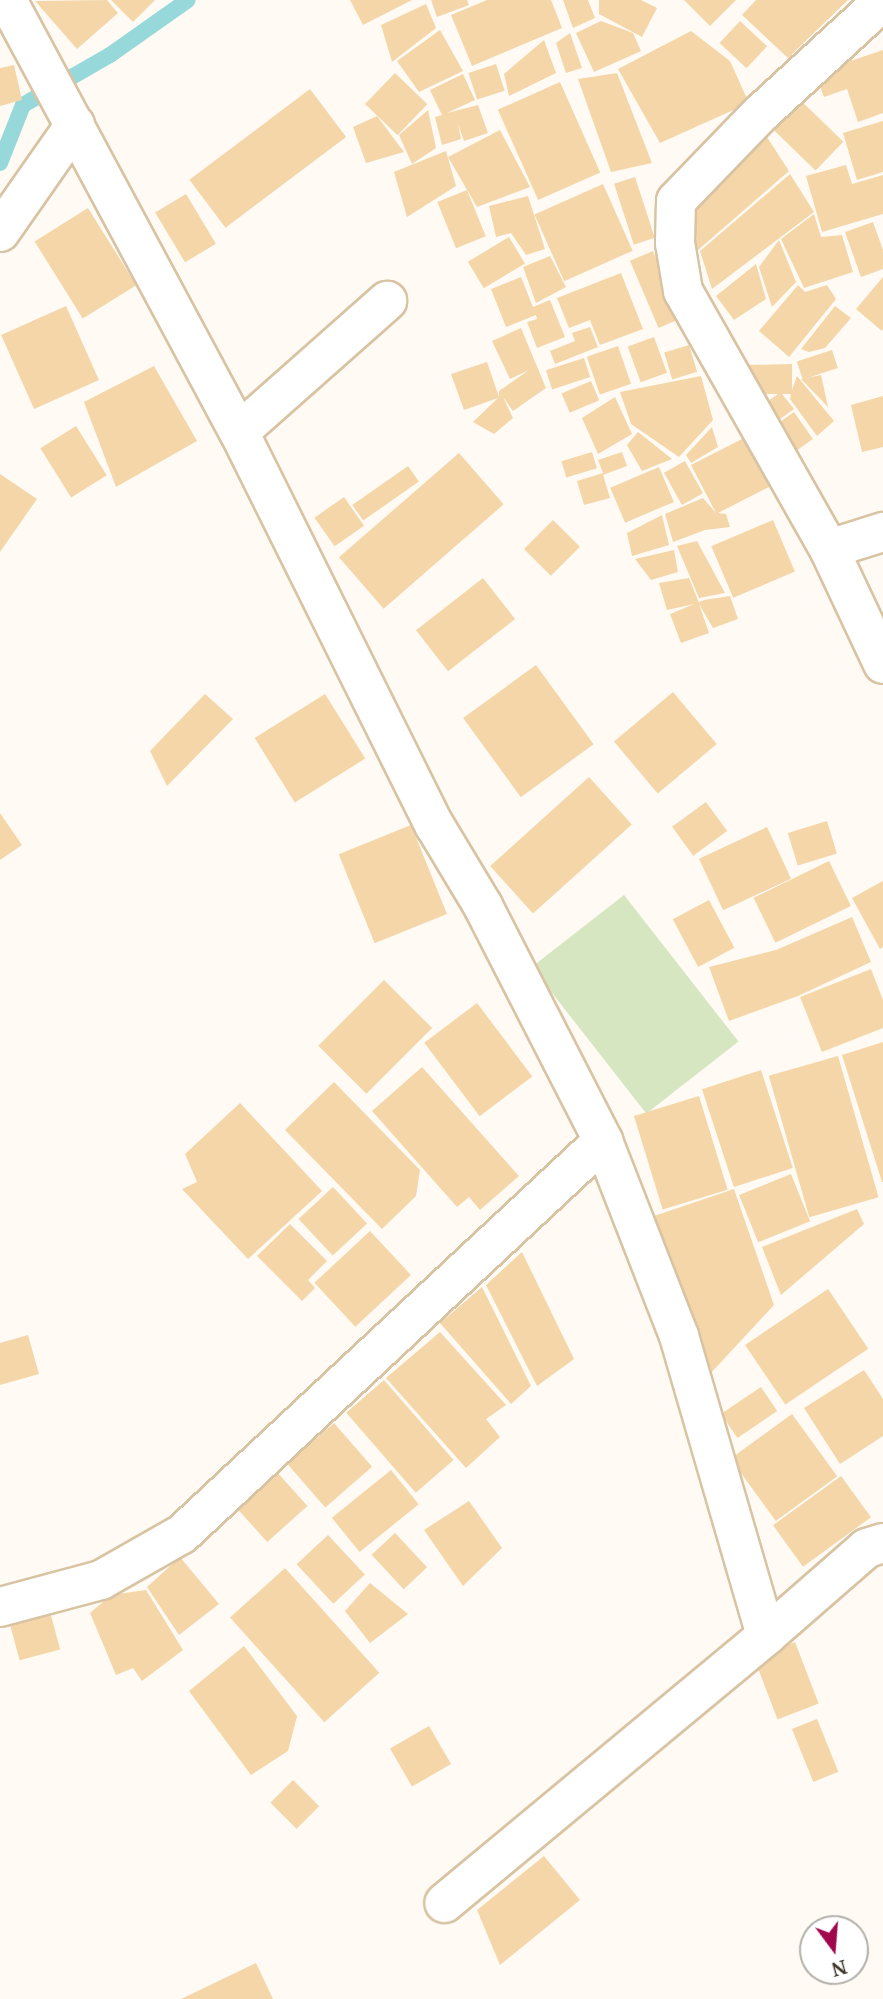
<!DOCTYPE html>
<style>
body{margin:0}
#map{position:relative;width:883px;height:1999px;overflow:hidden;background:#fffbf4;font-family:"Noto Serif",serif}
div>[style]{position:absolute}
.green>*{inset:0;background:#d5e6c1;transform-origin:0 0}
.stream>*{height:16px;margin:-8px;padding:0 8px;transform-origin:8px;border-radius:8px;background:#97d9da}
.building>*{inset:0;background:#f4d6a9;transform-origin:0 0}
.roads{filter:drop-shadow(2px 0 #d8c3a3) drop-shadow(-2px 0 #d8c3a3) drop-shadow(0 2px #d8c3a3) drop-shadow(0 -2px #d8c3a3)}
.minor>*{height:38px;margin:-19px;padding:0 19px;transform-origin:19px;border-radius:19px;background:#fff}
span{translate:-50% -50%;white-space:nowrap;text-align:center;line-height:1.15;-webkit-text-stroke:5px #fff;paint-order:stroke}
.north{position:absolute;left:799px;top:1915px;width:70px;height:70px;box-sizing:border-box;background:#fff;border:2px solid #b3afaa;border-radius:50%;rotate:164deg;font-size:19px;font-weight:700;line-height:28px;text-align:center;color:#40382b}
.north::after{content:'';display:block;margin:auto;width:24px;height:32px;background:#a0074d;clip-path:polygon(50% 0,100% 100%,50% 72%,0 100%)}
</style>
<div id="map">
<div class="green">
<i style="left:624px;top:895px;width:186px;height:117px;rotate:52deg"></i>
</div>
<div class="stream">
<i style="left:0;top:163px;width:62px;rotate:-68.4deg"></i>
<i style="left:23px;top:105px;width:100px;rotate:-29.9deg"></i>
<i style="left:110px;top:55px;width:95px;rotate:-35.2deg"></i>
</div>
<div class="building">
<i style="clip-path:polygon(107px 0,118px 13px,77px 49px,35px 1px)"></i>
<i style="clip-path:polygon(111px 0,155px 0,133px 22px)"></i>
<i style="clip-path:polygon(350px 0,412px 0,363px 25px)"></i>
<i style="clip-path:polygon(431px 0,467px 0,469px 5px,437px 17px)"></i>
<i style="clip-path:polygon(487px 0,551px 0,562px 28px,472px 66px,451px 15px)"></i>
<i style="clip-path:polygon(563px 0,588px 0,595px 18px,573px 28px)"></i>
<i style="clip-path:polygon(599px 0,641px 0,657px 8px,642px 37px,599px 14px)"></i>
<i style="clip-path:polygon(684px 0,736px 0,710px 26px)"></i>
<i style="clip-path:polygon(756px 0,848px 0,788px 58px,742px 15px)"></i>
<i style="clip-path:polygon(426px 4px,436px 28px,392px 62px,381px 25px)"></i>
<i style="clip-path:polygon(601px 21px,633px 33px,641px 51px,594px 72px,576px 33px)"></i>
<i style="left:740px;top:21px;width:37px;height:30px;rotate:43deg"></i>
<i style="clip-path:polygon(440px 30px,463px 71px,419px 92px,397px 61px)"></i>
<i style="clip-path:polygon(691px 31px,730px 61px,749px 103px,660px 143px,618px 69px)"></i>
<i style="clip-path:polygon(570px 33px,582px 68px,566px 73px,556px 43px)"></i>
<i style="clip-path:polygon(544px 40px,556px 73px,509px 96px,504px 74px)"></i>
<i style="clip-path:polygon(883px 50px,883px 113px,858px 122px,847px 89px,824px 97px,815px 73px)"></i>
<i style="left:496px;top:64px;width:28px;height:29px;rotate:72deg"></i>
<i style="clip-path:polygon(14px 65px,22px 100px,0 106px,0 68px)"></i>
<i style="left:395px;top:73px;width:45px;height:43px;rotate:44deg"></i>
<i style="clip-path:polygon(617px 73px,652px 163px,611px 172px,578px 79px)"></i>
<i style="clip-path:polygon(463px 74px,475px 100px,447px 113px,478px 105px,488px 133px,464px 141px,458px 124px,461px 139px,442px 145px,435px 117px,442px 115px,430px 90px)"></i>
<i style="left:560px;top:82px;width:99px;height:68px;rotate:66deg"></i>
<i style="left:310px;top:89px;width:60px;height:151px;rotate:53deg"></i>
<i style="left:793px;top:93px;width:70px;height:40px;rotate:44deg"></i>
<i style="clip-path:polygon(428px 110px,436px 148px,412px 164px,399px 135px)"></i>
<i style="clip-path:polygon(377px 116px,404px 152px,366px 163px,353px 127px)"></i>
<i style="clip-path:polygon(883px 121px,883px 172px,857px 180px,843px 133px)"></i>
<i style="clip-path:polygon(500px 130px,530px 187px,477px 207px,448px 157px)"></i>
<i style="clip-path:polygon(765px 134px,789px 171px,697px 251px,685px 212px)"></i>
<i style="clip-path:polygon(446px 151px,456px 186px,407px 217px,394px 172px)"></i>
<i style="clip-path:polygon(846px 165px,852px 184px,883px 175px,883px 214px,822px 232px,806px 176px)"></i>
<i style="clip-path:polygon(790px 174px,814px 212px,712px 289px,700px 251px)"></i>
<i style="left:635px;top:177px;width:64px;height:22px;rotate:72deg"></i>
<i style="left:603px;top:184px;width:73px;height:75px;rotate:66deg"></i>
<i style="left:467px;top:190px;width:50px;height:32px;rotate:68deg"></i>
<i style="left:186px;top:194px;width:58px;height:36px;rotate:59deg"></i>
<i style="clip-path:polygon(528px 196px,545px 249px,526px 255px,511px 233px,496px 237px,489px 206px)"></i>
<i style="left:88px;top:208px;width:91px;height:63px;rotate:58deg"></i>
<i style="clip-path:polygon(814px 214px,821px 237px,842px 235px,853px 272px,804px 288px,781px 239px)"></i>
<i style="clip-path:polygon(873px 222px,883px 250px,883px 269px,861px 277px,845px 232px)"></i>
<i style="left:509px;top:237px;width:31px;height:48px;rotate:59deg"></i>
<i style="clip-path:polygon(779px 240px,796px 282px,772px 307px,759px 267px)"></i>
<i style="left:653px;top:251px;width:73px;height:25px;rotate:67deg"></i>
<i style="clip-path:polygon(550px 256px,566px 287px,536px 303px,523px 267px)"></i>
<i style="clip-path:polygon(756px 264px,766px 299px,734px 320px,716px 296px)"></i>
<i style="clip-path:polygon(621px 273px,643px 329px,600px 345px,590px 320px,569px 328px,557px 298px)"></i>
<i style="clip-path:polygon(521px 277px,533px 307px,550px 300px,565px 337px,537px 348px,527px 322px,537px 319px,536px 315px,506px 327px,491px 289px)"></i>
<i style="clip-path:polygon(883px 277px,883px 329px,882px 331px,856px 309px)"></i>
<i style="clip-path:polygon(798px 285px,805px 292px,827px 285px,836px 299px,789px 357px,759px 331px)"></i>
<i style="left:66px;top:306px;width:81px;height:71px;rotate:66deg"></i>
<i style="clip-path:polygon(835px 306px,851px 318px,825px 348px,809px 352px,801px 349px)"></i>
<i style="clip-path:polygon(590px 327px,598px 347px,555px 364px,550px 351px,575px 341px,572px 333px)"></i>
<i style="clip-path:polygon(521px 328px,546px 388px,513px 411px,503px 397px,513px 418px,494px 434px,473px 422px,498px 398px,464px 410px,451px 374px,487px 362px,499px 397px,499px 391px,529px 370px,510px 379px,492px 341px)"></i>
<i style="left:654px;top:337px;width:38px;height:28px;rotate:70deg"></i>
<i style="left:689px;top:345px;width:28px;height:26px;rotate:73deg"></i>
<i style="left:618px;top:346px;width:40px;height:33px;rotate:71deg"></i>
<i style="left:832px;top:350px;width:19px;height:37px;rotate:72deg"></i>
<i style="left:584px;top:358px;width:20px;height:40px;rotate:72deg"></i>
<i style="clip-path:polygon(792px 364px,792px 390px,797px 376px,834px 421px,817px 436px,790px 399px,791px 394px,782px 394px,794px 409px,773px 424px,760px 407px,778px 394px,746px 394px,746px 365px)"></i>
<i style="clip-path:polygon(154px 366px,197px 441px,116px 487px,84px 402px)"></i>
<i style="clip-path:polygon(821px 375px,828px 407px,801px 379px)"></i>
<i style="clip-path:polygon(701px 376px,713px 420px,679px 457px,631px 424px,620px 392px)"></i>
<i style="left:591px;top:381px;width:21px;height:32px;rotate:67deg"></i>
<i style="clip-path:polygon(883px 396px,883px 447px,862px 452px,851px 405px)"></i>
<i style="clip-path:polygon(615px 397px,632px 434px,598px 454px,582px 418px)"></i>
<i style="left:794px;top:412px;width:33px;height:29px;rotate:55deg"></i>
<i style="left:76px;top:426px;width:58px;height:42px;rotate:58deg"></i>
<i style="clip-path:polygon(712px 427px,718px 447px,691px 463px,686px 455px)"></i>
<i style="clip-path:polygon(638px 432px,672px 459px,642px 471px,627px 445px)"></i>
<i style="clip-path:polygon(744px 438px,769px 487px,718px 513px,726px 514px,730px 527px,705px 530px,673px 542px,665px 514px,703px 498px,716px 513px,691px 465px)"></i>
<i style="left:592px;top:452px;width:17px;height:32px;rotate:73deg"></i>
<i style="clip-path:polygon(622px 452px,627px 466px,603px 475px,610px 498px,584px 505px,577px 481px,603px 473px,598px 460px)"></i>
<i style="left:459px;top:453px;width:68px;height:159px;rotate:49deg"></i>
<i style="left:685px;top:461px;width:37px;height:24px;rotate:61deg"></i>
<i style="left:408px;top:466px;width:19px;height:68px;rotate:55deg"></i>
<i style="left:659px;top:467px;width:38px;height:53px;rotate:67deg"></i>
<i style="clip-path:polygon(0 474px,37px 499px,0 552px)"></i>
<i style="left:344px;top:497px;width:35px;height:36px;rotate:55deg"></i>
<i style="clip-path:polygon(662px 515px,669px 545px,632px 556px,627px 533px)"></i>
<i style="left:553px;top:520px;width:38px;height:41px;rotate:45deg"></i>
<i style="left:773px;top:520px;width:56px;height:67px;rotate:67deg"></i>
<i style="clip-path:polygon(697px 541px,725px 593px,699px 598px,677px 546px)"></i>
<i style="clip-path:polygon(674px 550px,678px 572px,651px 580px,635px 559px)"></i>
<i style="left:483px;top:578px;width:52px;height:85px;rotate:52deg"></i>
<i style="clip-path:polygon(689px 578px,699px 603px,667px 610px,659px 583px)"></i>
<i style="clip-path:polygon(730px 596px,738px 619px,713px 628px,699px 604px,709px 633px,681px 643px,670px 614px,704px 600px)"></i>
<i style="left:536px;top:665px;width:98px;height:90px;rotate:54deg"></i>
<i style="left:673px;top:692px;width:68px;height:77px;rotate:50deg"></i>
<i style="clip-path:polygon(205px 694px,233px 719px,167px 786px,150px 751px)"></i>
<i style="left:325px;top:694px;width:76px;height:83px;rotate:58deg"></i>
<i style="left:589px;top:777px;width:64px;height:133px;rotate:48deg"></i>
<i style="left:706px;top:802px;width:36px;height:42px;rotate:54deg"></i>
<i style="clip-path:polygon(0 813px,22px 845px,0 860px)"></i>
<i style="left:827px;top:821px;width:34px;height:41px;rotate:73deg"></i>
<i style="left:411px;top:825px;width:96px;height:78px;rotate:68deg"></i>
<i style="left:767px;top:827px;width:57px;height:75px;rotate:65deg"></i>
<i style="left:829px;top:861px;width:50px;height:84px;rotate:64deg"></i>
<i style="clip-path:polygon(883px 881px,883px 947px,880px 949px,852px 898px)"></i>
<i style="left:709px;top:900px;width:54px;height:41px;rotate:62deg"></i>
<i style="clip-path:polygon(852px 917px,871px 962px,798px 996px,729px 1021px,709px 967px,776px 950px)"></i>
<i style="clip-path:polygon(871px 969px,883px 1000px,883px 1028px,822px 1052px,800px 997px)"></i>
<i style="left:384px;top:980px;width:68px;height:93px;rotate:45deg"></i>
<i style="left:477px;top:1003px;width:92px;height:66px;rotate:53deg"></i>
<i style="clip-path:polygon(883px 1042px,883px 1182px,882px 1182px,842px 1055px)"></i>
<i style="left:838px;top:1056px;width:147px;height:72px;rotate:74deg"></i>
<i style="clip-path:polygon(422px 1067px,519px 1176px,480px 1210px,469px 1197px,457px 1207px,372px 1111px)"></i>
<i style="left:761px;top:1070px;width:103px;height:62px;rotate:72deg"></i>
<i style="clip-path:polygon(334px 1082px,420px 1170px,416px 1196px,382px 1229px,285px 1130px)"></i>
<i style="left:699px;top:1096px;width:98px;height:68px;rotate:73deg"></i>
<i style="clip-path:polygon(240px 1103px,322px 1191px,248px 1259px,182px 1189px,197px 1182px,185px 1154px)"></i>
<i style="left:791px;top:1174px;width:51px;height:56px;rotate:68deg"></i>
<i style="left:333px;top:1187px;width:50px;height:47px;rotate:47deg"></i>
<i style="clip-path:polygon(734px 1189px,774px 1305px,709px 1375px,654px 1216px)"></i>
<i style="clip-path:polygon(857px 1209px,864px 1224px,781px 1295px,762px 1247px)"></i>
<i style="clip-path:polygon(290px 1224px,327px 1261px,308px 1280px,315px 1288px,302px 1301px,257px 1256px)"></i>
<i style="left:370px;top:1231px;width:60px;height:76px;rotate:47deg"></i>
<i style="clip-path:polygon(522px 1252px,574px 1359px,537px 1386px,486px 1285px)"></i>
<i style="clip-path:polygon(482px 1287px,531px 1386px,511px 1404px,440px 1323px)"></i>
<i style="left:828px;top:1289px;width:72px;height:100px;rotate:56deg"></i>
<i style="clip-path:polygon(440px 1332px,506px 1405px,486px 1419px,500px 1437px,466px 1468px,386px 1378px)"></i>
<i style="clip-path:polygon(28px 1335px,39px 1374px,0 1385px,0 1343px)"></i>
<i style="clip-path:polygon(864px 1370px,883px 1399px,883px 1436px,840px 1464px,804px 1408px)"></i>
<i style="left:384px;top:1380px;width:106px;height:50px;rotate:49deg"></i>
<i style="left:761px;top:1387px;width:29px;height:48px;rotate:56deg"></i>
<i style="left:792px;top:1414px;width:77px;height:76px;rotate:54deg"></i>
<i style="left:334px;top:1423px;width:58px;height:62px;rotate:49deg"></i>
<i style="left:391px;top:1470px;width:44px;height:76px;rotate:51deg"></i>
<i style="left:276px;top:1471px;width:47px;height:54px;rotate:48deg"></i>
<i style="left:841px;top:1476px;width:51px;height:84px;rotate:54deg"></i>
<i style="clip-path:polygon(469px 1501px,502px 1548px,463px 1586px,424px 1530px)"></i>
<i style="left:395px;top:1533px;width:47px;height:32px;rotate:47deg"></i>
<i style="left:328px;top:1535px;width:54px;height:43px;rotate:47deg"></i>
<i style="clip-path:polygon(180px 1557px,219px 1604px,179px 1635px,147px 1587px)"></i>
<i style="left:285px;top:1568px;width:141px;height:74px;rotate:48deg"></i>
<i style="clip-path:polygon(370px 1583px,408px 1614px,370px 1643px,345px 1611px)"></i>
<i style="clip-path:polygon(146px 1590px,183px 1650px,142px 1681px,133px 1668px,116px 1675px,90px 1613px,111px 1595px)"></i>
<i style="left:48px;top:1604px;width:47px;height:42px;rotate:75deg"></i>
<i style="left:795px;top:1642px;width:66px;height:44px;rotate:69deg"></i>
<i style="clip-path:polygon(244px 1646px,297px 1716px,288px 1751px,251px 1775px,189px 1691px)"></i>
<i style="left:817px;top:1719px;width:57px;height:27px;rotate:68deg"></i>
<i style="left:429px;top:1726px;width:44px;height:45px;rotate:60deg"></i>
<i style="left:293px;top:1780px;width:37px;height:32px;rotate:45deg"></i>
<i style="clip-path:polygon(544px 1856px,580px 1900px,500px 1965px,477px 1910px)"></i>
<i style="clip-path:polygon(256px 1963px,273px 1999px,181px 1999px)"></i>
</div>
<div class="roads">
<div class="minor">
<i style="left:7px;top:0;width:490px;rotate:61.8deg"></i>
<i style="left:239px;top:432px;width:440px;rotate:63.6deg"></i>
<i style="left:435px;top:826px;width:93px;rotate:59deg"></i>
<i style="left:483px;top:906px;width:264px;rotate:62.9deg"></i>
<i style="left:603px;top:1141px;width:209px;rotate:68.7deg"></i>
<i style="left:679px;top:1336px;width:312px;rotate:73.8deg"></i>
<i style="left:766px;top:1636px;width:418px;rotate:140.3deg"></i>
<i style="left:883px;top:1px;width:166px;rotate:137.4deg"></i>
<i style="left:761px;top:113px;width:122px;rotate:134deg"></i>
<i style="left:676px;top:201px;width:42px;rotate:91.4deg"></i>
<i style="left:675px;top:243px;width:49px;rotate:80.5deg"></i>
<i style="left:683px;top:291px;width:296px;rotate:60.5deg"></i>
<i style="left:829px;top:549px;width:127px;rotate:64.8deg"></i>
<i style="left:0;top:232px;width:131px;rotate:-55deg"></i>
<i style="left:239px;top:432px;width:198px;rotate:-41.5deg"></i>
<i style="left:829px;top:549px;width:57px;rotate:-17.5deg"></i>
<i style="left:0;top:1607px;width:105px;rotate:-15deg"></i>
<i style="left:101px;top:1580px;width:93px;rotate:-29.6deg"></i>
<i style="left:182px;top:1534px;width:576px;rotate:-43.03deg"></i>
<i style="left:766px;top:1636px;width:134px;rotate:-41.1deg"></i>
<i style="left:867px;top:1548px;width:17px;rotate:-17deg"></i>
</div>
</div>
<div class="north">N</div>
</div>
